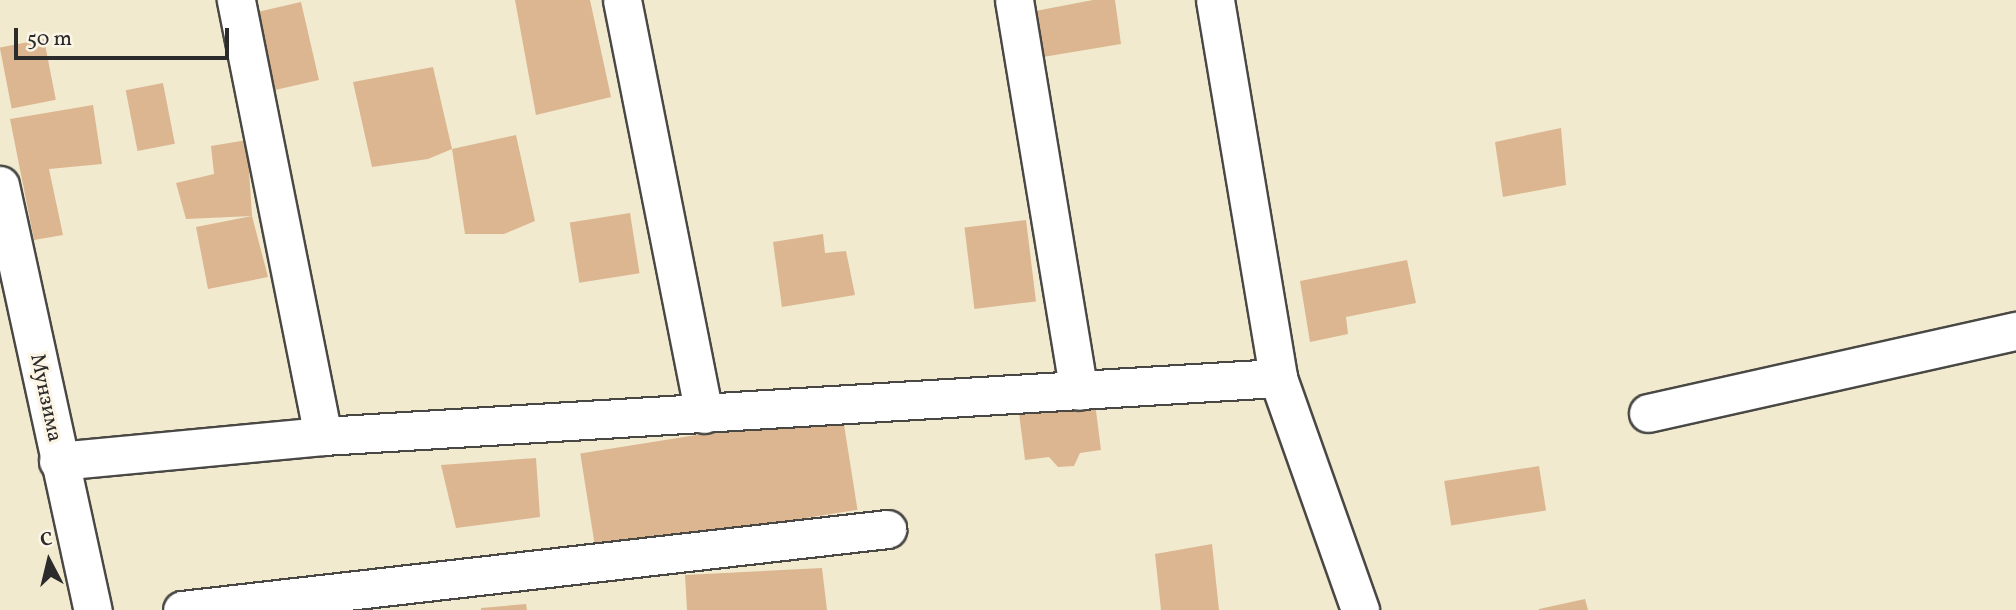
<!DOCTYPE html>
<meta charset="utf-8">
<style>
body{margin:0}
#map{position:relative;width:2016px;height:610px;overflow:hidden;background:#f1eacf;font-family:Vollkorn,serif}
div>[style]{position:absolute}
.building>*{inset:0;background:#dcb690;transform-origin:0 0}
.roads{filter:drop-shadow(2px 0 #494844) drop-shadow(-2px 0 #494844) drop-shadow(0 2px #494844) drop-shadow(0 -2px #494844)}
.minor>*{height:37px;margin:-18.5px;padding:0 18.5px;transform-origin:18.5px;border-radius:18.5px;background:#fff}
span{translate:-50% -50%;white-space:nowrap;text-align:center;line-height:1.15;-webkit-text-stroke:6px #fcf5e5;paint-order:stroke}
.street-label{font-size:21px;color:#2b2b2b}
.north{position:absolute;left:14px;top:526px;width:70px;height:70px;-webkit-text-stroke:5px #fcf5e5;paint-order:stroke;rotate:353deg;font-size:19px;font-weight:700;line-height:28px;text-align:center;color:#2b2b2b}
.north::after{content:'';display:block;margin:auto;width:24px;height:32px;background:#2b2b2b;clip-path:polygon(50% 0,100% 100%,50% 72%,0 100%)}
.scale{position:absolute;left:14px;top:28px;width:215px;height:32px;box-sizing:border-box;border:4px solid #2b2b2b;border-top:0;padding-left:9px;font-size:21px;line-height:24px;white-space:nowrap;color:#2b2b2b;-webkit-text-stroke:5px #fcf5e5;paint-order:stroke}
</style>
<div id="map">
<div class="building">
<i style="clip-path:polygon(515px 0,590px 0,611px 97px,536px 115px)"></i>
<i style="clip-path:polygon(1093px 0,1115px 0,1121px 44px,1037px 58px,1030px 12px)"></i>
<i style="left:301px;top:2px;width:80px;height:53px;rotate:77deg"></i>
<i style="left:44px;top:39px;width:62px;height:45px;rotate:79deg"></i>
<i style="clip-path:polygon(433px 67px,452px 149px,428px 159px,372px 167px,353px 82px)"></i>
<i style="left:163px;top:83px;width:62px;height:38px;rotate:79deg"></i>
<i style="clip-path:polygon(93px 105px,102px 164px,49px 169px,63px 235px,34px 240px,10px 119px)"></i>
<i style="clip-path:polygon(1561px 128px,1566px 185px,1503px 197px,1495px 142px)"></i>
<i style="clip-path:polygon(516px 135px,535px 221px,504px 234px,465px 234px,452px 149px)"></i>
<i style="clip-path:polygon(247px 140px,252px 216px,268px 277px,208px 289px,196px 227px,252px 216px,186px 219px,176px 183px,214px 174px,211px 146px)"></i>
<i style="left:630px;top:213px;width:61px;height:61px;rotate:81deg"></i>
<i style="left:1026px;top:220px;width:82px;height:62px;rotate:83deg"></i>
<i style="clip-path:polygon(823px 234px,825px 253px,846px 251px,855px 295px,782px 307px,773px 242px)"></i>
<i style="clip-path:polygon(1407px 260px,1416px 303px,1346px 317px,1348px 334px,1310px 342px,1300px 281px)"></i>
<i style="clip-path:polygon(1095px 403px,1101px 450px,1080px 453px,1074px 466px,1058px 467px,1049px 457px,1025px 460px,1019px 413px)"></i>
<i style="left:842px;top:412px;width:99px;height:265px;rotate:81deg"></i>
<i style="clip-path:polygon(536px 458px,540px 517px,456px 528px,441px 465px)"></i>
<i style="left:1539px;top:466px;width:45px;height:96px;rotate:81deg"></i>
<i style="clip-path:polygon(1212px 544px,1219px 610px,1161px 610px,1155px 554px)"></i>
<i style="clip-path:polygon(822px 568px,827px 610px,687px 610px,685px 575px)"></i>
<i style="clip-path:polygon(1585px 599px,1588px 610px,1539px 610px,1539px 609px)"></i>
<i style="clip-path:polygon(526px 604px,527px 610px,481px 610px,481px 608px)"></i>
</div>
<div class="roads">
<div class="minor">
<i style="left:622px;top:0;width:422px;rotate:78.8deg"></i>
<i style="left:1014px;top:0;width:396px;rotate:80.6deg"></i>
<i style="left:1215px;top:0;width:383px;rotate:80.5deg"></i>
<i style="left:1278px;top:378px;width:246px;rotate:70.5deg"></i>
<i style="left:0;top:185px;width:435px;rotate:77.7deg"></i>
<i style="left:1648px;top:413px;width:377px;rotate:-12.6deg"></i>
<i style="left:323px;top:436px;width:957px;rotate:-3.48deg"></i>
<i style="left:58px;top:461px;width:266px;rotate:-5.4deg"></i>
<i style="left:323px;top:436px;width:445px;rotate:-101.3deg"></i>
<i style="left:182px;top:610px;width:710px;rotate:-6.55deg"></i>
</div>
</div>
<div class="street-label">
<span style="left:45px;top:398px;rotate:78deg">Мунзима</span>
</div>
<div class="north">С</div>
<div class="scale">50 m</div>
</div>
